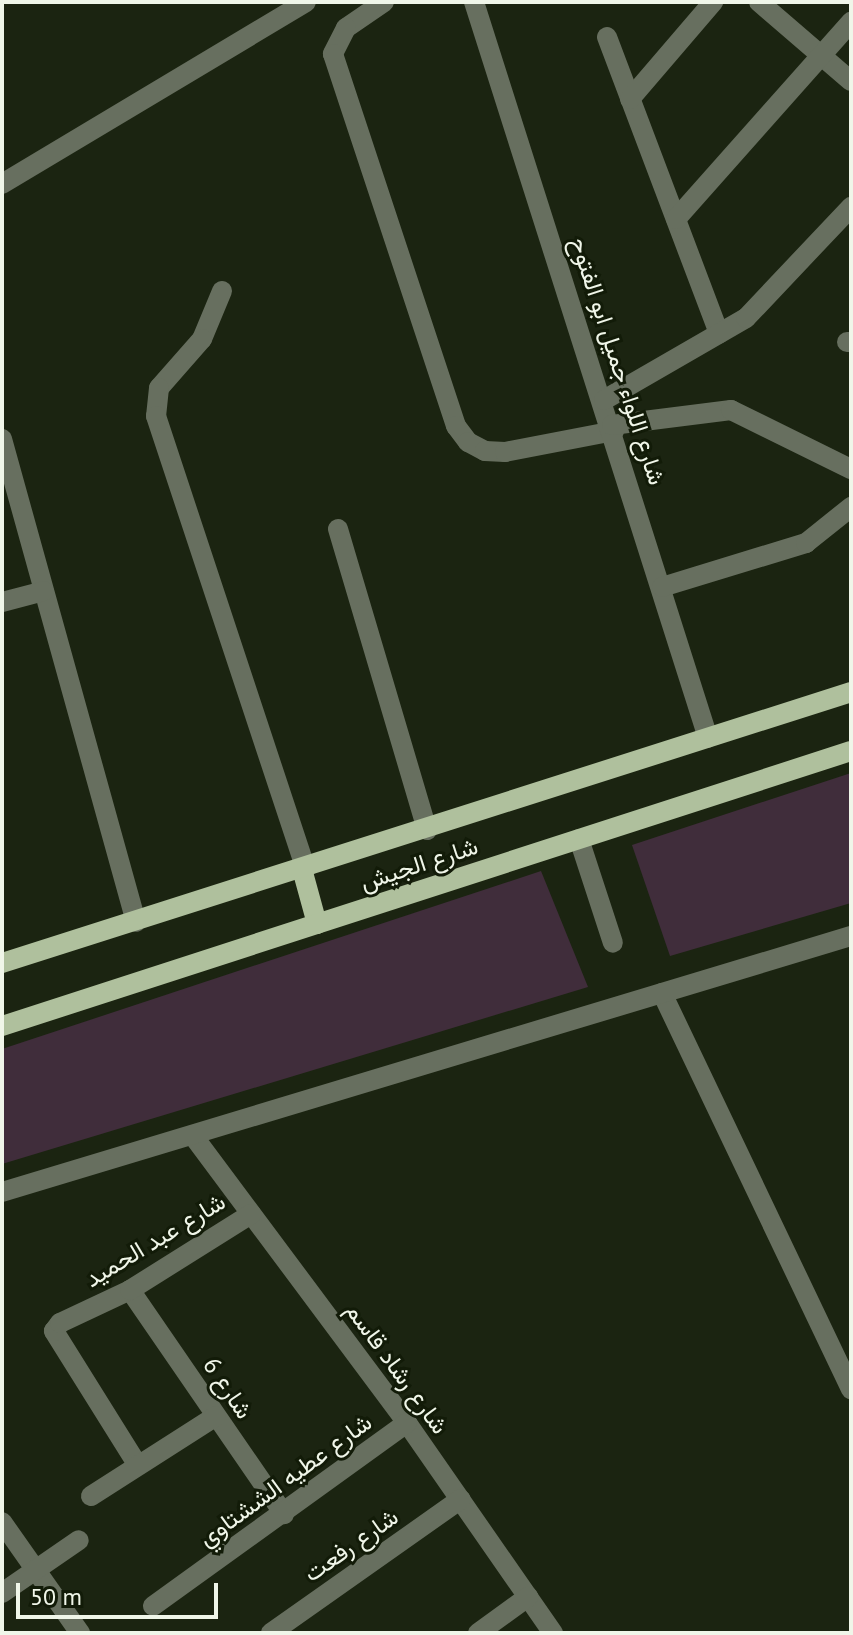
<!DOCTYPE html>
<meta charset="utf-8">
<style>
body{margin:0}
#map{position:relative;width:853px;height:1635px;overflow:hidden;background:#1b2411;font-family:"PT Sans",Vazirmatn,sans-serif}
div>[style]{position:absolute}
.green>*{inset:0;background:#402d3b}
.minor>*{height:20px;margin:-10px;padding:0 10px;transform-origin:10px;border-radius:10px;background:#676f5f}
.major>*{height:20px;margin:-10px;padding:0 10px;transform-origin:10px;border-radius:10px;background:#afc09d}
span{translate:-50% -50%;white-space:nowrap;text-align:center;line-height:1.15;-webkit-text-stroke:6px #121b08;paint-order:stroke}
.street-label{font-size:24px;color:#f0f6e9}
.frame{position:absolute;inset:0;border:4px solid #f0f6e9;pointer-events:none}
.scale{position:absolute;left:16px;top:1583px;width:202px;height:36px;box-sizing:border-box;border:4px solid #f0f6e9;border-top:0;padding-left:10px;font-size:24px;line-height:28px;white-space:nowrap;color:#f0f6e9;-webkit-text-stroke:6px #121b08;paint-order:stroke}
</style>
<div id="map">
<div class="green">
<i style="clip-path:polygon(851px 773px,851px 903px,670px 956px,632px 845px)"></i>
<i style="clip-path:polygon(541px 871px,588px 987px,2px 1164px,2px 1049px)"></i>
</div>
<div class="minor">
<i style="left:384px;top:2px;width:46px;rotate:145.6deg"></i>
<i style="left:346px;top:28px;width:29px;rotate:117deg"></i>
<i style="left:333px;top:54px;width:392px;rotate:71.7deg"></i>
<i style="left:456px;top:426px;width:20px;rotate:53deg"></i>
<i style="left:468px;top:442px;width:19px;rotate:28deg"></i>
<i style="left:485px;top:451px;width:20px;rotate:3deg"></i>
<i style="left:505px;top:452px;width:111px;rotate:-10.9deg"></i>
<i style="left:474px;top:2px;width:772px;rotate:72.36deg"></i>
<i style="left:759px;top:2px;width:121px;rotate:40.7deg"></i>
<i style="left:607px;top:37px;width:317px;rotate:69.3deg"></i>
<i style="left:630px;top:99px;width:128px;rotate:-49.4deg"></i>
<i style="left:2px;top:184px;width:354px;rotate:-30.9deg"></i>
<i style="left:676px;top:219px;width:264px;rotate:-48.4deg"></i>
<i style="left:222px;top:291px;width:52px;rotate:112.6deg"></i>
<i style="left:202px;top:339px;width:65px;rotate:131.3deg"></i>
<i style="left:159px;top:388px;width:28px;rotate:96deg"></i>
<i style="left:156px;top:416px;width:477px;rotate:71.7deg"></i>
<i style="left:847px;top:342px;width:4px"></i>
<i style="left:604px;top:400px;width:164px;rotate:-30deg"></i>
<i style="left:746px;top:318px;width:153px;rotate:-46.6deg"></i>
<i style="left:612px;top:425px;width:120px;rotate:-7.2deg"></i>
<i style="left:731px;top:410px;width:134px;rotate:26.2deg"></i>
<i style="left:2px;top:439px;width:501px;rotate:74.49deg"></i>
<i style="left:338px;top:529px;width:314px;rotate:73.5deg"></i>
<i style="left:662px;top:587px;width:151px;rotate:-17deg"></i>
<i style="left:806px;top:543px;width:58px;rotate:-38.7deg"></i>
<i style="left:2px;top:602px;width:43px;rotate:-14.7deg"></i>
<i style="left:579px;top:839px;width:109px;rotate:71.9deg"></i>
<i style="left:662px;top:993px;width:439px;rotate:64.5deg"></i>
<i style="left:194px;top:1137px;width:357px;rotate:53.3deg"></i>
<i style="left:407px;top:1423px;width:256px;rotate:55.2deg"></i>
<i style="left:2px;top:1192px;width:887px;rotate:-16.78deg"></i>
<i style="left:130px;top:1290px;width:272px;rotate:55.5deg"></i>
<i style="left:137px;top:1464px;width:157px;rotate:-122deg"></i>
<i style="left:54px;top:1331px;width:10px;rotate:-53deg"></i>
<i style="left:60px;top:1323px;width:77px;rotate:-25.2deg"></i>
<i style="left:130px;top:1290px;width:143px;rotate:-32.1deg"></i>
<i style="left:91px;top:1496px;width:148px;rotate:-32.6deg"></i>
<i style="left:2px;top:1522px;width:136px;rotate:54.9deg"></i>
<i style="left:2px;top:1593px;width:93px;rotate:-34.5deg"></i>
<i style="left:153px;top:1606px;width:313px;rotate:-35.8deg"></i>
<i style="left:271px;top:1633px;width:232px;rotate:-35.2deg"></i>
<i style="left:478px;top:1633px;width:62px;rotate:-35.8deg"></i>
</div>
<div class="major">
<i style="left:302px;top:869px;width:57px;rotate:74.7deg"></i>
<i style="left:2px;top:963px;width:891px;rotate:-17.7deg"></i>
<i style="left:2px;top:1026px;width:892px;rotate:-17.95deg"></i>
</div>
<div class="street-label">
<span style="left:618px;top:361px;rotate:72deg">شارع اللواء جميل ابو الفتوح</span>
<span style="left:419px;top:864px;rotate:-18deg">شارع الجيش</span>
<span style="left:155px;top:1240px;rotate:-31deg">شارع عبد الحميد</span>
<span style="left:397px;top:1368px;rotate:54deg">شارع رشاد قاسم</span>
<span style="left:228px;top:1388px;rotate:56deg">شارع 6</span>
<span style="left:285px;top:1480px;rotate:-36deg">شارع عطيه الششتاوي</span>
<span style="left:351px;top:1545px;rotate:-35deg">شارع رفعت</span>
</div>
<div class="frame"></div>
<div class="scale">50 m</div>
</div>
